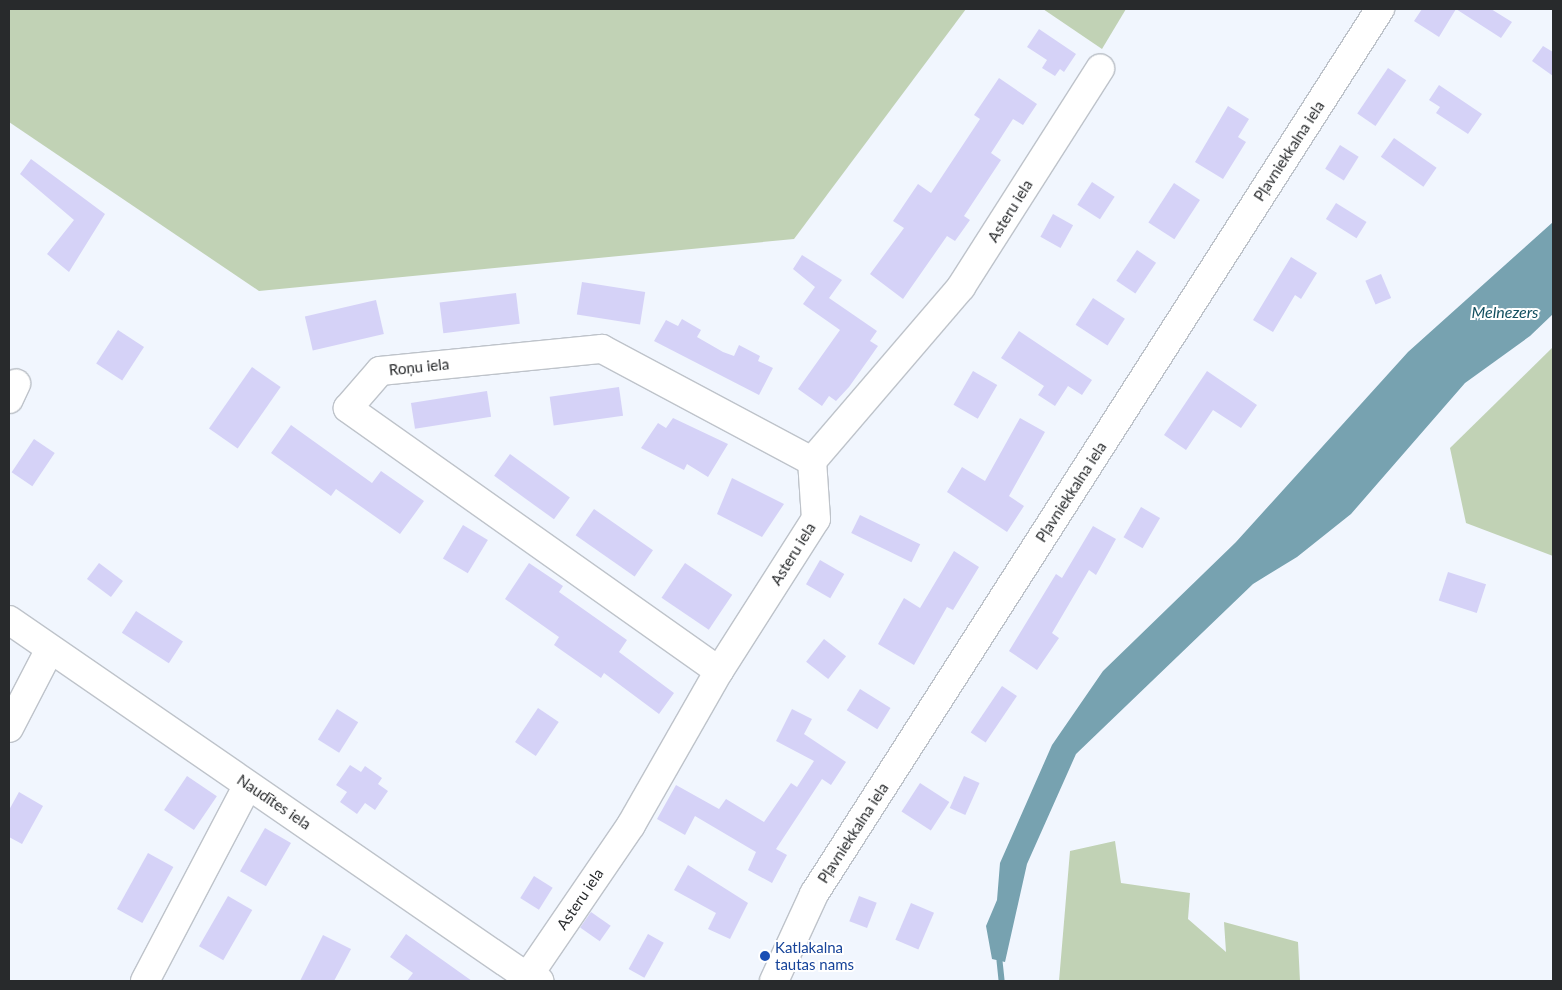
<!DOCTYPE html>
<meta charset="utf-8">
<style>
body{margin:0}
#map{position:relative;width:1562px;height:990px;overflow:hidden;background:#f1f6fe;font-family:Lato,sans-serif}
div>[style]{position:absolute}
.green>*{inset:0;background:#c1d2b5}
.water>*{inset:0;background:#77a2b0}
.stream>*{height:5.5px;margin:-2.75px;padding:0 2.75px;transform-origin:2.75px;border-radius:2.75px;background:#77a2b0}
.building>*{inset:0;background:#d5d2f7;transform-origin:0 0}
.roads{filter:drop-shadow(1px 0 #bec3ca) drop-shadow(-1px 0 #bec3ca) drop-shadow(0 1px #bec3ca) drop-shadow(0 -1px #bec3ca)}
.minor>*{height:28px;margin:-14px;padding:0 14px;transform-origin:14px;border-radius:14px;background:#fff}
.dots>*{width:14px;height:14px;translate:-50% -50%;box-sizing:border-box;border:2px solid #fff;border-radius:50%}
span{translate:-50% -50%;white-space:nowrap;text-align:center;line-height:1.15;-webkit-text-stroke:4px #fff;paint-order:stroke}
.street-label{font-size:15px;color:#282a2c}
.transit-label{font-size:15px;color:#164399}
.left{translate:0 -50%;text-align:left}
.water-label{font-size:16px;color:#135060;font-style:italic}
.frame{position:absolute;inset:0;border:10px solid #282a2c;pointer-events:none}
</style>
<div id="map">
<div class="green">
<i style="clip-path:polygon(9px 9px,966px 9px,794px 239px,259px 291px,9px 122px)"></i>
<i style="clip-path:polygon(1043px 9px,1126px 9px,1102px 49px)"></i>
<i style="clip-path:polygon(1553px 347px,1553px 556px,1466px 523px,1450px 448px)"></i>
<i style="clip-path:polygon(1115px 841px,1121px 883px,1190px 893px,1188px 919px,1226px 952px,1224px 922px,1298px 942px,1300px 981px,1059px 981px,1070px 851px)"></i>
</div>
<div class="water">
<i style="clip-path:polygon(1553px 222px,1553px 314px,1530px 336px,1465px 383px,1351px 514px,1297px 557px,1253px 584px,1076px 754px,1027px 864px,1005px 962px,992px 959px,986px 926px,997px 900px,1000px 863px,1052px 745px,1103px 671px,1236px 542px,1408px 352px)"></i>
</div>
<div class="stream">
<i style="left:1000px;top:961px;width:20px;rotate:84deg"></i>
</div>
<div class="building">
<i style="clip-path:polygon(1422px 9px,1491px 9px,1512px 22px,1501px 38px,1456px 9px,1439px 37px,1414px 21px)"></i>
<i style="clip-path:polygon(1039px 29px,1076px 54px,1064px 72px,1060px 69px,1055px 76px,1042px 68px,1047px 60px,1027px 47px)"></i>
<i style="clip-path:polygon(1543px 46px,1553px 52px,1553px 76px,1532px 61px)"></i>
<i style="left:1388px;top:68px;width:22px;height:55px;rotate:34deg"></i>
<i style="clip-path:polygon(999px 78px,1037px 104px,1023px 125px,1013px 119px,991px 153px,1001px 160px,964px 216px,970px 220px,955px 241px,947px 236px,903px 299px,870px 274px,904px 228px,893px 221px,918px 184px,931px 193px,980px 119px,974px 115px)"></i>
<i style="clip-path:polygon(1439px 85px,1482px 114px,1468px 134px,1436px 113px,1440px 107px,1429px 100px)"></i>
<i style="clip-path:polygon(1228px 106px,1249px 119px,1238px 137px,1246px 142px,1223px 179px,1195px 162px)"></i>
<i style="left:1394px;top:138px;width:52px;height:23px;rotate:35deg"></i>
<i style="left:1340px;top:145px;width:22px;height:28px;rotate:32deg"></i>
<i style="clip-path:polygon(31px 159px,105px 214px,69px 272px,47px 254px,74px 220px,20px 174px)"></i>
<i style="left:1092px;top:182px;width:27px;height:27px;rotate:33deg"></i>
<i style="left:1174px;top:183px;width:31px;height:47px;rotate:33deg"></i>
<i style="left:1336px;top:203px;width:36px;height:19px;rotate:32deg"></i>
<i style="left:1053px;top:214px;width:23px;height:26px;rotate:29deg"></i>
<i style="left:1137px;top:250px;width:23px;height:37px;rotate:34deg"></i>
<i style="clip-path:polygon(802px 255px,842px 280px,829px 298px,877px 331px,870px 341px,878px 346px,849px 387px,836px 401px,829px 396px,822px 406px,798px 389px,840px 330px,803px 304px,815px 287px,793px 269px)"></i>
<i style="clip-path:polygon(1291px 257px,1317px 273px,1301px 299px,1295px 295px,1273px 332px,1253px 320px)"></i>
<i style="left:1381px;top:274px;width:26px;height:17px;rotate:67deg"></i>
<i style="left:582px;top:282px;width:64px;height:33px;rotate:9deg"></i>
<i style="left:516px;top:293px;width:31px;height:77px;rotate:83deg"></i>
<i style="left:1093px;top:298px;width:38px;height:32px;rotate:33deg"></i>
<i style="left:376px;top:300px;width:35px;height:73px;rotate:77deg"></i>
<i style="clip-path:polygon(682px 319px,701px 330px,697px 337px,723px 352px,734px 356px,739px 345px,760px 356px,758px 361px,773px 368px,759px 395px,654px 341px,666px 320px,678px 326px)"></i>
<i style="left:118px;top:330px;width:31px;height:40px;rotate:33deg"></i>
<i style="clip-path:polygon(1019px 331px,1092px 380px,1082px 395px,1068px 386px,1055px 406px,1038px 395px,1044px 386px,1001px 358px)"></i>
<i style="left:252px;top:367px;width:35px;height:75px;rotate:35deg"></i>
<i style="left:973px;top:371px;width:28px;height:39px;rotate:30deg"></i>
<i style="clip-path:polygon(1207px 371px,1257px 405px,1241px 428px,1213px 410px,1186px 450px,1164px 435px)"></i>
<i style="left:619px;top:387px;width:29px;height:70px;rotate:82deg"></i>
<i style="left:487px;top:391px;width:26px;height:77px;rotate:81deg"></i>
<i style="clip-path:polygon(673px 418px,728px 444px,708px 477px,687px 464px,684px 470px,641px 448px,658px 423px,666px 428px)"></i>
<i style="clip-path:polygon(1020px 418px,1045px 432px,1009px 496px,1024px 506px,1007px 532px,947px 492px,962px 467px,985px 481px)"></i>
<i style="clip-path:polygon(291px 425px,372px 483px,381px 471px,424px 501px,400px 534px,336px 489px,331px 496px,271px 453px)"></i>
<i style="left:34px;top:439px;width:25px;height:40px;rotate:34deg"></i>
<i style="left:510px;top:454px;width:74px;height:27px;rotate:36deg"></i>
<i style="clip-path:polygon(732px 478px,784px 504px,762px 537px,717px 514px)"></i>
<i style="left:1141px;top:507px;width:22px;height:35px;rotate:30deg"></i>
<i style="left:594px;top:509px;width:72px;height:32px;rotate:35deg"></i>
<i style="left:860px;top:515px;width:67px;height:20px;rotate:26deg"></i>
<i style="left:463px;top:525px;width:29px;height:39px;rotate:31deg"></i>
<i style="clip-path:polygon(1093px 526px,1116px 539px,1096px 575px,1089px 570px,1052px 633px,1059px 638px,1037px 670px,1009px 651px,1056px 574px,1062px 578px)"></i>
<i style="clip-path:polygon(954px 551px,979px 567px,953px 610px,947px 607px,914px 665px,878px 644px,904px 598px,920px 608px)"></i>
<i style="left:820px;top:560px;width:28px;height:28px;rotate:30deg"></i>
<i style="left:99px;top:563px;width:30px;height:20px;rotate:37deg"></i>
<i style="clip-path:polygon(529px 563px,563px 586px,559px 592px,627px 640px,619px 652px,674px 693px,659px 714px,604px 673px,601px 678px,554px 645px,559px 637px,505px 599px)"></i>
<i style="left:685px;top:563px;width:57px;height:42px;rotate:34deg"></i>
<i style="left:1448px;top:572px;width:40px;height:30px;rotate:18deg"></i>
<i style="left:136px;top:611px;width:56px;height:26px;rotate:33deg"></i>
<i style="left:824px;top:639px;width:28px;height:29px;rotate:38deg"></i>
<i style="left:1002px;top:686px;width:18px;height:56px;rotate:34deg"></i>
<i style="left:860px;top:689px;width:36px;height:25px;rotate:32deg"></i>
<i style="left:538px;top:708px;width:25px;height:41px;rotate:34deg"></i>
<i style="left:337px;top:709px;width:25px;height:36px;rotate:32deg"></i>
<i style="clip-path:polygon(792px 709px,812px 719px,804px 734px,846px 762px,831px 785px,822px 779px,776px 849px,787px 855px,772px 883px,748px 870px,756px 852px,695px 816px,685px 835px,657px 819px,676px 785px,719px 809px,726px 799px,764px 822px,791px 783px,797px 787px,814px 761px,776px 741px)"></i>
<i style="clip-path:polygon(350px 765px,361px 772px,365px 766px,382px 778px,378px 784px,388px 791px,375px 810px,365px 803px,357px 814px,340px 802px,347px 792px,336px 785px)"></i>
<i style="left:187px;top:776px;width:36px;height:41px;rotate:34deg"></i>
<i style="left:964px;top:776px;width:17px;height:35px;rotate:24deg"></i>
<i style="left:920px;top:783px;width:35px;height:34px;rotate:33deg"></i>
<i style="clip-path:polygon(19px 792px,43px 806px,22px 844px,9px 837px,9px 810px)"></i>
<i style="left:265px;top:828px;width:30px;height:50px;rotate:30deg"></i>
<i style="left:148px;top:853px;width:29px;height:64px;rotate:29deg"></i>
<i style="clip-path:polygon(688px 865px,748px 903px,730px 939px,708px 929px,716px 913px,674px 890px)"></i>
<i style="left:534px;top:876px;width:22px;height:26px;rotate:32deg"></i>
<i style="left:228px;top:896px;width:28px;height:58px;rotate:30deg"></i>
<i style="left:859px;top:896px;width:19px;height:27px;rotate:21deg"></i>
<i style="left:911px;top:903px;width:25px;height:40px;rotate:23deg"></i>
<i style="left:591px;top:912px;width:24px;height:19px;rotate:35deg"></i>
<i style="clip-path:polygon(406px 934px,472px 981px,407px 981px,413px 973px,390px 957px)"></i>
<i style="left:648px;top:934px;width:18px;height:40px;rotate:29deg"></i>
<i style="clip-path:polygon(323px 935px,351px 949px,334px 981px,300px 981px)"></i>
</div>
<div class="roads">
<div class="minor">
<i style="left:9px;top:399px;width:17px;rotate:-65deg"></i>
<i style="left:9px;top:620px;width:617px;rotate:34.57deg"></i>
<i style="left:517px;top:970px;width:25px;rotate:26deg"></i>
<i style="left:719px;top:671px;width:455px;rotate:-144.7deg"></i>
<i style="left:348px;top:408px;width:49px;rotate:-49.1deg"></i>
<i style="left:380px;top:371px;width:223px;rotate:-5.7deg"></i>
<i style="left:602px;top:349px;width:238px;rotate:28.1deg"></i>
<i style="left:9px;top:728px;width:89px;rotate:-62.6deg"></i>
<i style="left:528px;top:976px;width:183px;rotate:-55.7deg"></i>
<i style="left:631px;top:825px;width:177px;rotate:-60.3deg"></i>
<i style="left:719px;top:671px;width:180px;rotate:-57.5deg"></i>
<i style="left:816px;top:519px;width:58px;rotate:-93.9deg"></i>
<i style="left:812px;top:461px;width:229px;rotate:-49.4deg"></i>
<i style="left:961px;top:287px;width:259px;rotate:-57.5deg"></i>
<i style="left:145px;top:981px;width:221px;rotate:-62.3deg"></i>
<i style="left:774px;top:981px;width:96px;rotate:-65.3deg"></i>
<i style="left:814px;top:894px;width:1051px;rotate:-57.4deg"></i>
</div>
</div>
<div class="dots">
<i style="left:765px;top:956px;background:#1a4fb4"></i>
</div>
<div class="street-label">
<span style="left:1289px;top:151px;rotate:-57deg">Pļavniekkalna iela</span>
<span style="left:1010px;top:211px;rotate:-58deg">Asteru iela</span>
<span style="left:419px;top:367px;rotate:-6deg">Roņu iela</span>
<span style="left:1071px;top:492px;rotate:-57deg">Pļavniekkalna iela</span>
<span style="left:793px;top:554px;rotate:-58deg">Asteru iela</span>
<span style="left:274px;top:802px;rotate:34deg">Naudītes iela</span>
<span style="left:853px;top:833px;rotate:-57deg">Pļavniekkalna iela</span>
<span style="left:580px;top:899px;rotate:-56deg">Asteru iela</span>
</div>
<div class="transit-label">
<span class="left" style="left:775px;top:956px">Katlakalna<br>tautas nams</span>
</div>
<div class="water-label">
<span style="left:1505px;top:312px">Melnezers</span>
</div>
<div class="frame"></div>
</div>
